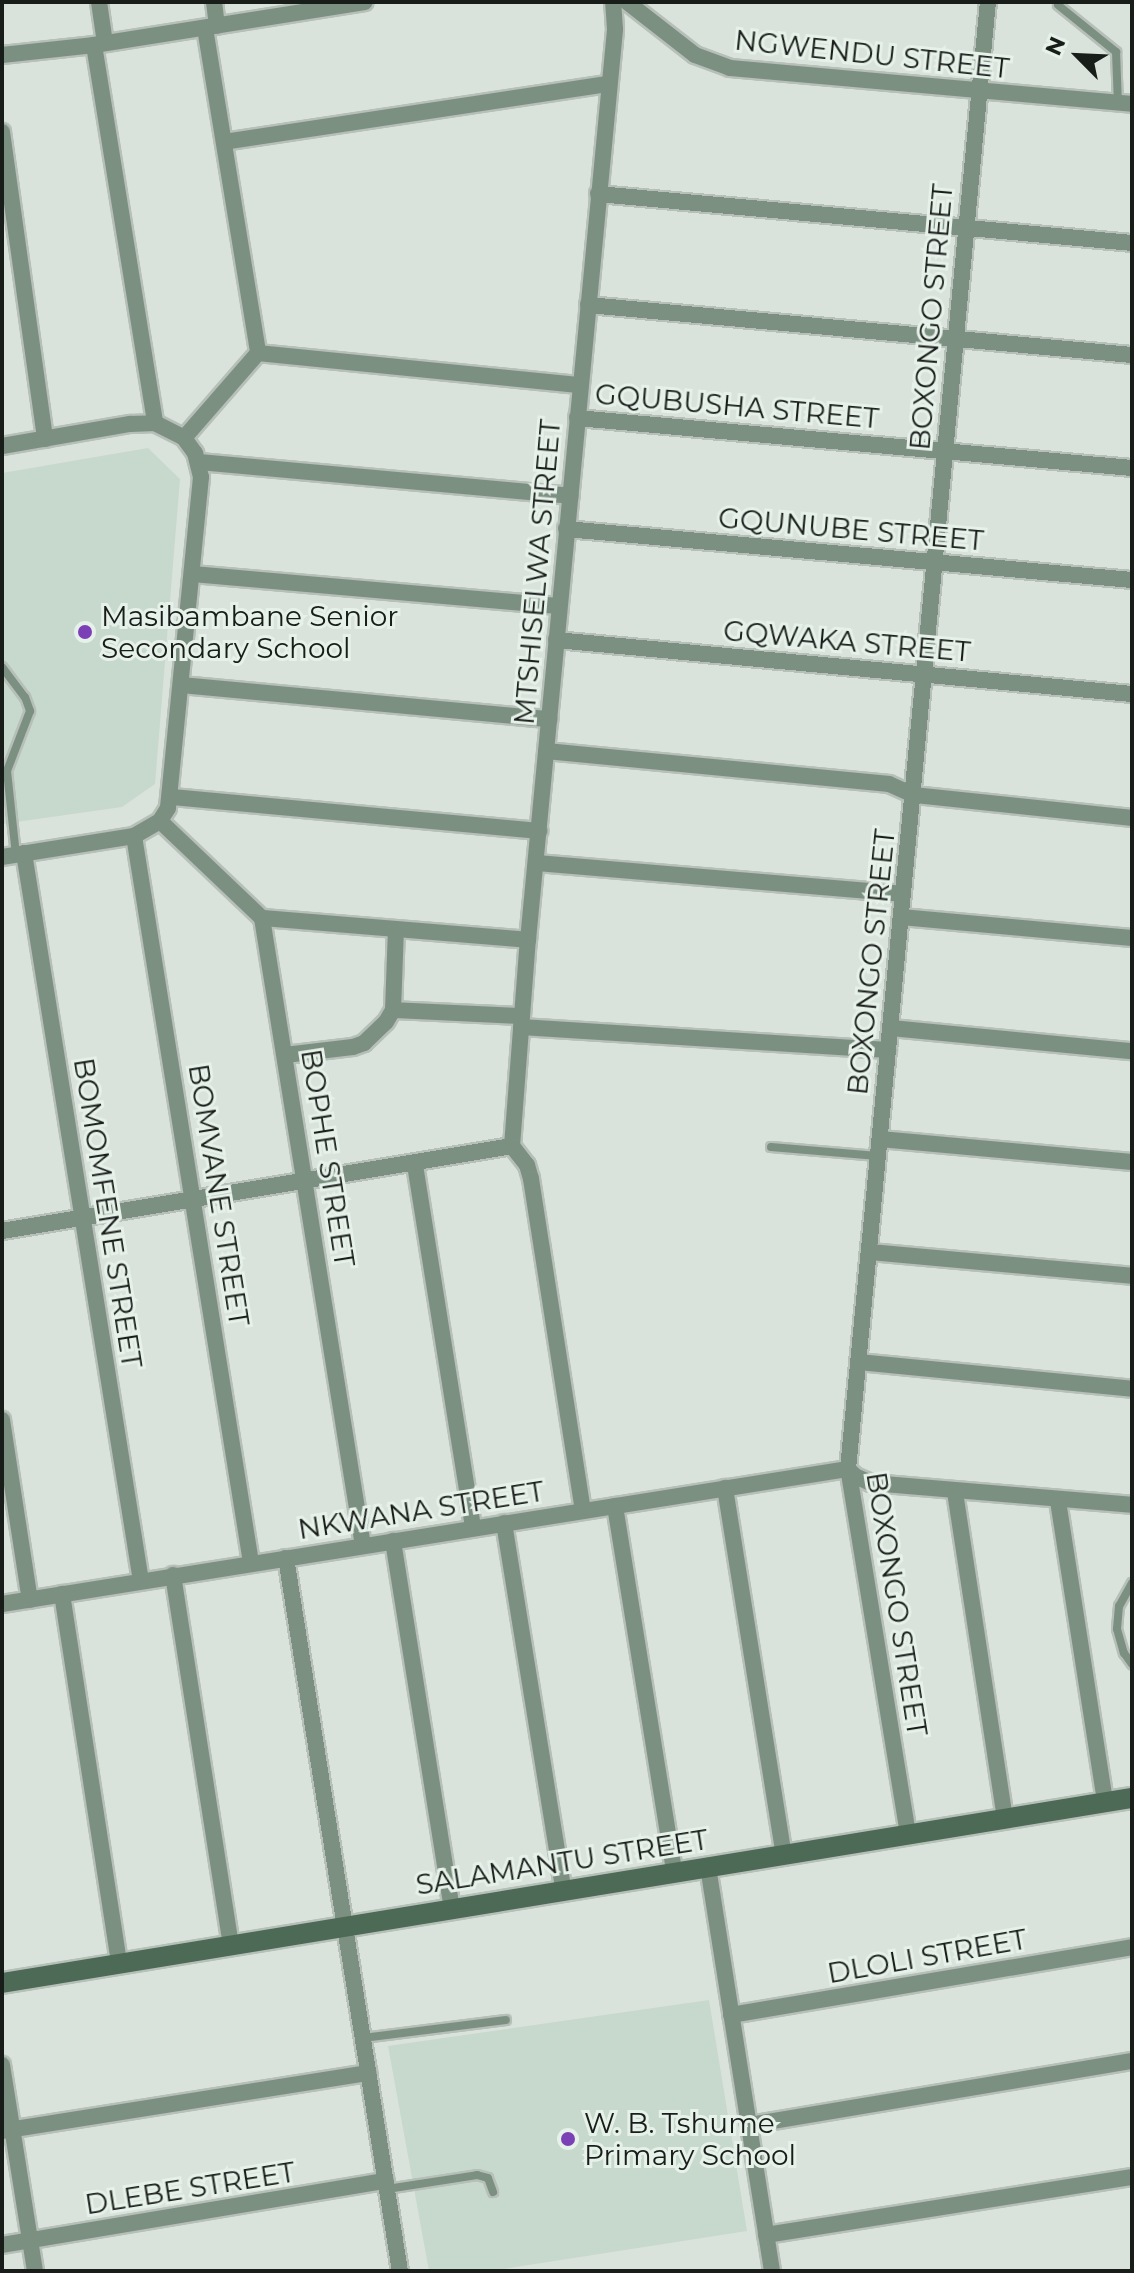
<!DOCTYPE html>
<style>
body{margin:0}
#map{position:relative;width:1134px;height:2273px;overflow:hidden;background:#d9e3db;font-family:Montserrat,sans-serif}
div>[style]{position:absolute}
.built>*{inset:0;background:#c7d9cc}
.roads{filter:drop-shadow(2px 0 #b6bfb8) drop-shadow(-2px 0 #b6bfb8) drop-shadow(0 2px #b6bfb8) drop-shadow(0 -2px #b6bfb8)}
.lane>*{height:8px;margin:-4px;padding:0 4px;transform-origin:4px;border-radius:4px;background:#7c9081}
.street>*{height:16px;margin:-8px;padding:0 8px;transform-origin:8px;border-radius:8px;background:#7c9081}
.secondary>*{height:20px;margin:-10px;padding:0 10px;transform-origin:10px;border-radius:10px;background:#4c6a55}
.dots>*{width:22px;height:22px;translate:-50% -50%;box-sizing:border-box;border:4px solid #e6f1e9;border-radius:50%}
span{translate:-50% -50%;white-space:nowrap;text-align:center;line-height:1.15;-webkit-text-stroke:6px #e6f1e9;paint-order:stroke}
.street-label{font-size:28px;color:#191d1a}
.poi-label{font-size:28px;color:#191d1a}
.left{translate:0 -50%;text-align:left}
.frame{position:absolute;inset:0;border:4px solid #191d1a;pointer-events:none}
.north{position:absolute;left:1038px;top:16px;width:80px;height:80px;-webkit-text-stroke:6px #e6f1e9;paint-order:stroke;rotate:294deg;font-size:22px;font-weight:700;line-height:32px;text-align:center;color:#191d1a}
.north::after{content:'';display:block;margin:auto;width:28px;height:36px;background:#191d1a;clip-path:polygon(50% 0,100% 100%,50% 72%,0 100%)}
</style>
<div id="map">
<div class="built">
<i style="clip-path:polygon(148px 448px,180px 479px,155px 784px,122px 807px,2px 824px,2px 473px)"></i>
<i style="clip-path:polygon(709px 2000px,747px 2231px,491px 2271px,429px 2271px,388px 2046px)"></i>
</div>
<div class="roads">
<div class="lane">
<i style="left:1058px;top:5px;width:75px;rotate:39deg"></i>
<i style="left:1116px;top:52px;width:51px;rotate:87.8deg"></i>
<i style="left:2px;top:667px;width:38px;rotate:53deg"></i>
<i style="left:25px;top:697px;width:15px;rotate:70deg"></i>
<i style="left:30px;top:711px;width:64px;rotate:111deg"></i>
<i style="left:7px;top:771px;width:84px;rotate:83.9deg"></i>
<i style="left:771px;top:1147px;width:107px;rotate:4.8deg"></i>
<i style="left:1132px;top:1583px;width:26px;rotate:119deg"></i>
<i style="left:1119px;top:1606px;width:23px;rotate:95deg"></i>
<i style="left:1117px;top:1629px;width:25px;rotate:74deg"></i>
<i style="left:1124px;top:1653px;width:14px;rotate:54deg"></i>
<i style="left:363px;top:2038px;width:144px;rotate:-7.2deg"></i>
<i style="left:387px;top:2189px;width:91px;rotate:-8.8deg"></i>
<i style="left:477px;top:2175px;width:11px;rotate:15deg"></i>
<i style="left:488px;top:2178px;width:15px;rotate:70deg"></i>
</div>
<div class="street">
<i style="left:99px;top:2px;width:41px;rotate:81.7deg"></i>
<i style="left:214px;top:2px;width:24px;rotate:83deg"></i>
<i style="left:627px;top:2px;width:86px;rotate:37.9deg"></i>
<i style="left:695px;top:55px;width:37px;rotate:20deg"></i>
<i style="left:730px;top:68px;width:404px;rotate:5.1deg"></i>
<i style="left:205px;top:28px;width:329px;rotate:80.7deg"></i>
<i style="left:258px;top:353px;width:324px;rotate:5.7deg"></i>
<i style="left:94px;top:45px;width:383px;rotate:80.8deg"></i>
<i style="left:2px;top:55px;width:93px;rotate:-6.2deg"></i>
<i style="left:94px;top:45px;width:274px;rotate:-9deg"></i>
<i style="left:2px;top:132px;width:310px;rotate:82deg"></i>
<i style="left:224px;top:142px;width:388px;rotate:-8.6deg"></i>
<i style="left:598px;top:194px;width:536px;rotate:5.24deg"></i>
<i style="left:588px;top:305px;width:546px;rotate:5.25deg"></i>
<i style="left:577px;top:418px;width:557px;rotate:5.15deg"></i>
<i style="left:184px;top:438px;width:113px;rotate:-49deg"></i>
<i style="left:2px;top:446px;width:130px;rotate:-9.8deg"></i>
<i style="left:130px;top:424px;width:25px;rotate:-2deg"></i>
<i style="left:155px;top:423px;width:33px;rotate:27deg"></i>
<i style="left:184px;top:438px;width:19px;rotate:54deg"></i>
<i style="left:195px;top:453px;width:25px;rotate:76deg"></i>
<i style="left:201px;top:477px;width:333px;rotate:95.7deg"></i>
<i style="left:168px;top:808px;width:15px;rotate:122deg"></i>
<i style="left:160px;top:821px;width:30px;rotate:150deg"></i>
<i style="left:134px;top:836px;width:134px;rotate:171deg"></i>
<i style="left:199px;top:462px;width:373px;rotate:5.2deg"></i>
<i style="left:566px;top:529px;width:568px;rotate:5.15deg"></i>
<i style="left:192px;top:574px;width:368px;rotate:5deg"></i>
<i style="left:556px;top:640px;width:579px;rotate:5.36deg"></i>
<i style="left:181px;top:685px;width:370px;rotate:5.3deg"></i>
<i style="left:546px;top:751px;width:345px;rotate:5.5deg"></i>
<i style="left:889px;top:784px;width:27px;rotate:24deg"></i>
<i style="left:914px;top:795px;width:219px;rotate:6deg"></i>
<i style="left:172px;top:797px;width:369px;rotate:5.3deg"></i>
<i style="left:160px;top:821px;width:141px;rotate:43.6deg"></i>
<i style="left:262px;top:918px;width:636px;rotate:80.86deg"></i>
<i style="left:134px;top:836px;width:735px;rotate:80.85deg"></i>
<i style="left:24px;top:853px;width:737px;rotate:80.87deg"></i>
<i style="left:536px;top:863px;width:368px;rotate:4.8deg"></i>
<i style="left:901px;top:917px;width:232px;rotate:5.2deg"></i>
<i style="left:262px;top:918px;width:267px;rotate:4.7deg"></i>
<i style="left:393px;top:1010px;width:129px;rotate:2.7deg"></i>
<i style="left:521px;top:1027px;width:368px;rotate:3.6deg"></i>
<i style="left:891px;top:1028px;width:242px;rotate:5.5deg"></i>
<i style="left:285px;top:1055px;width:68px;rotate:-6.7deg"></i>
<i style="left:353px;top:1047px;width:12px;rotate:-20deg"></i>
<i style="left:364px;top:1043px;width:30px;rotate:-44deg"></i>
<i style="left:386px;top:1022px;width:14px;rotate:-60deg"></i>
<i style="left:393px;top:1010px;width:80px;rotate:-87.9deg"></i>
<i style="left:880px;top:1139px;width:253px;rotate:5.2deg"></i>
<i style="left:512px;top:1146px;width:207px;rotate:-85.6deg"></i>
<i style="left:528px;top:940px;width:915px;rotate:-84.54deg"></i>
<i style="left:615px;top:29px;width:27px;rotate:-94deg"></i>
<i style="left:512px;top:1146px;width:24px;rotate:52deg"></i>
<i style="left:527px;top:1165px;width:15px;rotate:74deg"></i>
<i style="left:531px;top:1179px;width:335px;rotate:81.1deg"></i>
<i style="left:415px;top:1165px;width:367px;rotate:80.9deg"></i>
<i style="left:2px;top:1231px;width:517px;rotate:-9.46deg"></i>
<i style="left:870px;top:1252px;width:263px;rotate:5.2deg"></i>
<i style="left:859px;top:1362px;width:274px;rotate:5.6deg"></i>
<i style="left:2px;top:1420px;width:182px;rotate:81.2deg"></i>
<i style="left:725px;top:1488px;width:372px;rotate:80.9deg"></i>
<i style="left:955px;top:1492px;width:329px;rotate:81.3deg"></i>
<i style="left:1058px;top:1501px;width:305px;rotate:81.1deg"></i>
<i style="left:615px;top:1506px;width:371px;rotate:80.8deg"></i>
<i style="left:504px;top:1523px;width:374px;rotate:80.8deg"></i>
<i style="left:393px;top:1541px;width:372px;rotate:80.9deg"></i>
<i style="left:286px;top:1558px;width:722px;rotate:80.92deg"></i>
<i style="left:173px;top:1575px;width:375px;rotate:81.1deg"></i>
<i style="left:62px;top:1594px;width:374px;rotate:81.2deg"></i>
<i style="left:2px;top:1604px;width:857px;rotate:-9.07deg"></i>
<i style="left:848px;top:1469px;width:10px;rotate:45deg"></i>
<i style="left:855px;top:1476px;width:17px;rotate:24deg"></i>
<i style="left:871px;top:1483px;width:262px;rotate:4.8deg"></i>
<i style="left:908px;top:1834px;width:370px;rotate:-99.3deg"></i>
<i style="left:848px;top:1469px;width:1474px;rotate:-84.55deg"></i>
<i style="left:708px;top:1867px;width:409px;rotate:81deg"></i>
<i style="left:731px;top:2015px;width:407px;rotate:-9.6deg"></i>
<i style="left:2px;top:2065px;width:209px;rotate:80.9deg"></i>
<i style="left:749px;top:2125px;width:388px;rotate:-9.5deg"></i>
<i style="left:2px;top:2131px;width:371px;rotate:-9deg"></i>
<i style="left:766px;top:2235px;width:371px;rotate:-9deg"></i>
<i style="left:2px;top:2245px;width:389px;rotate:-9.5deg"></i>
</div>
<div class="secondary">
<i style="left:2px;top:1983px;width:1145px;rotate:-9.3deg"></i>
</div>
</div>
<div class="dots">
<i style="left:85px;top:632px;background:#7b40b6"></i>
<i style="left:568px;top:2139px;background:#7b40b6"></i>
</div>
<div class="street-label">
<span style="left:872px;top:54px;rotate:6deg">NGWENDU STREET</span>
<span style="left:931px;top:317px;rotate:-85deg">BOXONGO STREET</span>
<span style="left:737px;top:406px;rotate:5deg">GQUBUSHA STREET</span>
<span style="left:851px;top:529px;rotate:5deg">GQUNUBE STREET</span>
<span style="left:537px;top:572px;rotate:-85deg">MTSHISELWA STREET</span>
<span style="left:847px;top:641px;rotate:5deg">GQWAKA STREET</span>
<span style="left:871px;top:962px;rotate:-84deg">BOXONGO STREET</span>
<span style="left:328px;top:1158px;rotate:81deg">BOPHE STREET</span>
<span style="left:219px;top:1195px;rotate:81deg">BOMVANE STREET</span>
<span style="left:108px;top:1213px;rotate:81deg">BOMOMFENE STREET</span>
<span style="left:421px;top:1510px;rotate:-9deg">NKWANA STREET</span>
<span style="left:897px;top:1604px;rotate:81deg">BOXONGO STREET</span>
<span style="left:562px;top:1862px;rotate:-9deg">SALAMANTU STREET</span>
<span style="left:927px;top:1956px;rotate:-10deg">DLOLI STREET</span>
<span style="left:190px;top:2188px;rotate:-9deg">DLEBE STREET</span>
</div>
<div class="poi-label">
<span class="left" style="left:101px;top:632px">Masibambane Senior<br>Secondary School</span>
<span class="left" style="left:584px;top:2139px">W. B. Tshume<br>Primary School</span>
</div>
<div class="frame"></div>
<div class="north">N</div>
</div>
